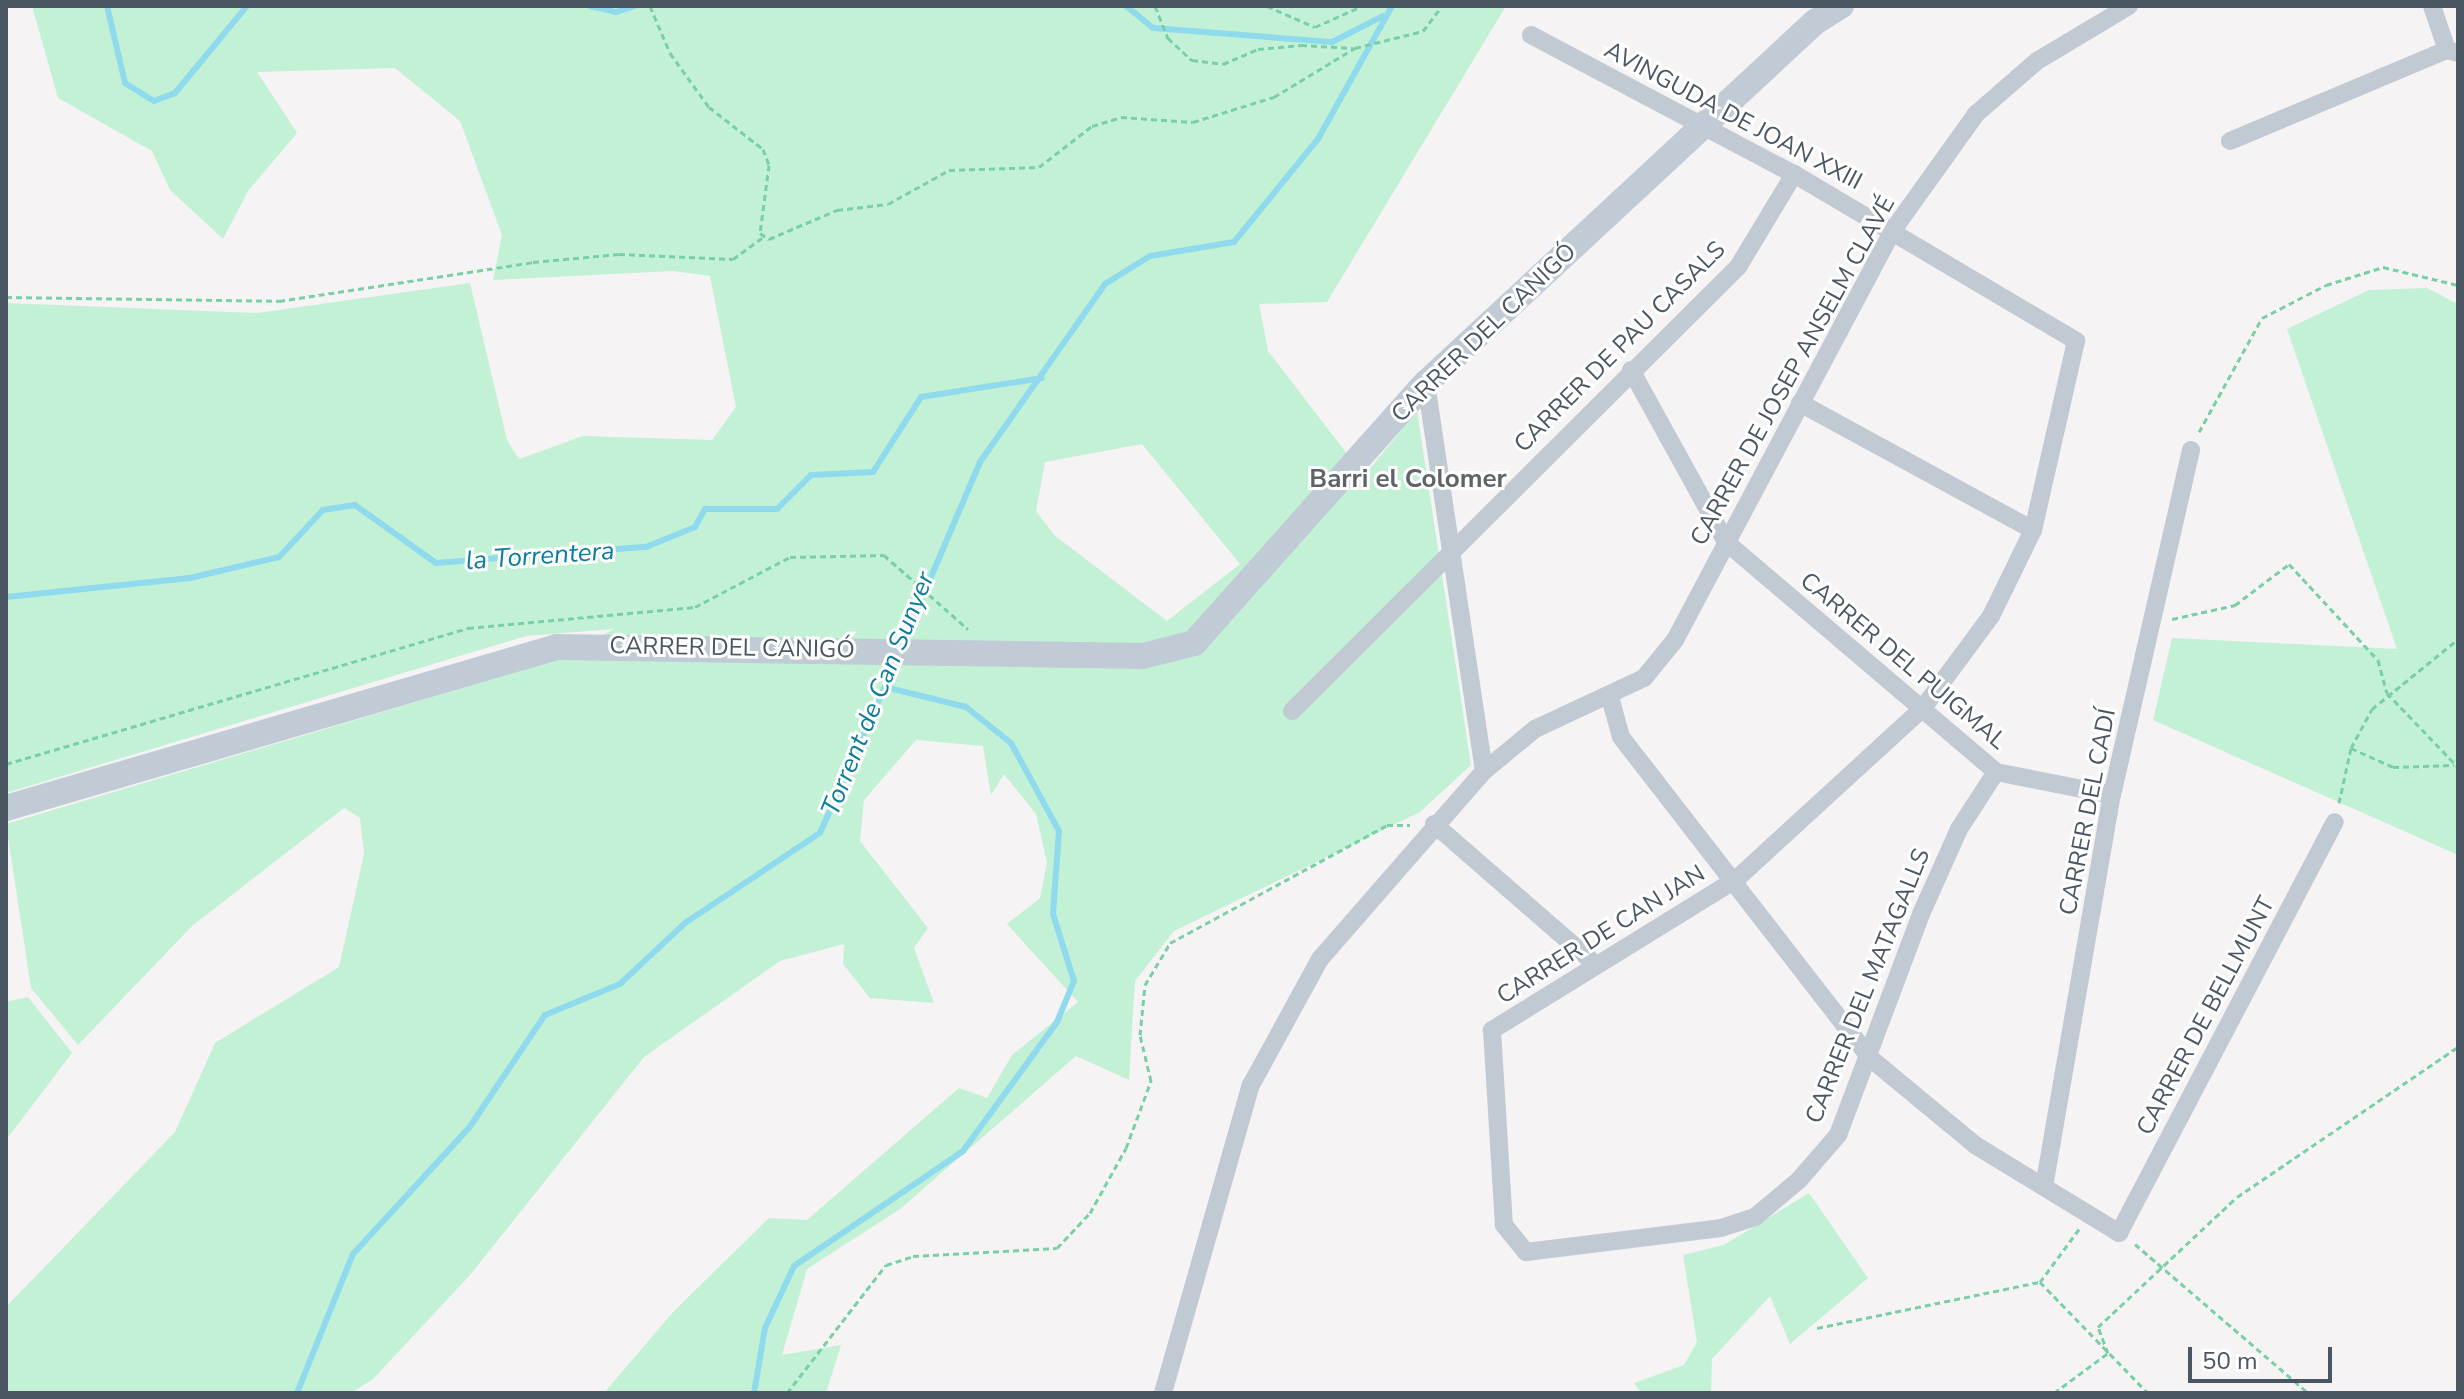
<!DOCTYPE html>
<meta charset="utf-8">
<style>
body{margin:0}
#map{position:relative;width:2464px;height:1399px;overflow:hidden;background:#f5f3f3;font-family:"Nunito Sans",sans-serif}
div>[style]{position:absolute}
.green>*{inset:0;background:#c3f1d5}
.stream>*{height:6px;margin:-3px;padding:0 3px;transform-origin:3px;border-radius:3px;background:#90daee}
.path>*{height:3px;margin-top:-1.5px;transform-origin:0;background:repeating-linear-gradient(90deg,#7ad0a6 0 6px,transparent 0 10px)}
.street>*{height:18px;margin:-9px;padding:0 9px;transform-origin:9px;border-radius:9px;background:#c1cad2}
.secondary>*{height:26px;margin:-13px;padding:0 13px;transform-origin:13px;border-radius:13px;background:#c1cbd6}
span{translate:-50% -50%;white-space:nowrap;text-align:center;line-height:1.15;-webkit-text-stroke:6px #fff;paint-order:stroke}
.street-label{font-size:24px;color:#4a5661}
.neighbourhood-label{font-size:26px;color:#5f6368;font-weight:700}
.water-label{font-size:26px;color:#0c7c9b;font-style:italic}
.frame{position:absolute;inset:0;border:8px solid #4a5661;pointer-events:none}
.scale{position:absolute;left:2188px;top:1347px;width:144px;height:36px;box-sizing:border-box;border:4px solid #4a5661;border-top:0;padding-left:10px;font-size:24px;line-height:28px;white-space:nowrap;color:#4a5661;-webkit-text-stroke:6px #fff;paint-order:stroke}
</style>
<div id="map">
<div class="green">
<i style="clip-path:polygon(evenodd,32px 6px,1506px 6px,1327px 302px,1259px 304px,1268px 351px,1364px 476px,1417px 411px,1471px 765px,1420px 812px,1174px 931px,1135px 981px,1129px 1080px,1076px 1056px,900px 1209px,807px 1269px,782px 1355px,841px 1345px,826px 1393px,604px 1393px,674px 1311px,769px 1218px,807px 1220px,959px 1088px,987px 1098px,1012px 1055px,1078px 1002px,1007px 924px,1040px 898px,1047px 863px,1036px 814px,1004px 774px,991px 795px,983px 746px,916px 740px,864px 800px,860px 841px,928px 928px,914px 948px,934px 1003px,870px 998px,843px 964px,844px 944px,780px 961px,644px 1057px,470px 1275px,373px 1379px,351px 1393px,6px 1393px,6px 1307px,175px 1132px,215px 1043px,339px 967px,364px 854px,360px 818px,344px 808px,192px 926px,78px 1045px,31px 988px,6px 824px,547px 663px,614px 629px,526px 636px,6px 793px,6px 303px,257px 313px,470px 283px,507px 440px,519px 459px,583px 436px,712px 440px,736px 407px,710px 276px,673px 271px,493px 280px,502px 235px,460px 121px,395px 68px,257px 72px,297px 133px,248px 191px,223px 239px,170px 190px,152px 151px,58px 98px,32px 6px,1142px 444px,1240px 564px,1167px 621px,1054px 535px,1036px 511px,1045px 462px,1142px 444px)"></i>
<i style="clip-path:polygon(2427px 288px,2458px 304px,2458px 855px,2153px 720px,2172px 638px,2397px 649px,2287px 329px,2369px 290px)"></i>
<i style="clip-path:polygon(28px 997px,72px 1053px,6px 1140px,6px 1002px)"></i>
<i style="clip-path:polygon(1809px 1193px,1868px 1278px,1790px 1344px,1770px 1296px,1712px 1359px,1711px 1393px,1641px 1393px,1634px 1383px,1684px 1365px,1697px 1342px,1683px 1255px,1724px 1245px)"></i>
</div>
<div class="stream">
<i style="left:107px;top:6px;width:79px;rotate:76.8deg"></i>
<i style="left:125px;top:83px;width:34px;rotate:32deg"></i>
<i style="left:154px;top:101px;width:22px;rotate:-21deg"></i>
<i style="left:175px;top:93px;width:113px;rotate:-50.4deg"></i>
<i style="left:590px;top:6px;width:27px;rotate:13deg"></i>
<i style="left:616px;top:12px;width:19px;rotate:-18deg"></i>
<i style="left:1126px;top:6px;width:35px;rotate:39deg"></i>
<i style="left:1153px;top:28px;width:180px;rotate:4.5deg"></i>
<i style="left:1332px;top:42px;width:57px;rotate:-27deg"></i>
<i style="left:6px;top:597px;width:185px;rotate:-5.9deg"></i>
<i style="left:190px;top:578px;width:91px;rotate:-13.3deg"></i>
<i style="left:279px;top:557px;width:64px;rotate:-46.9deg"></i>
<i style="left:323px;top:510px;width:32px;rotate:-9deg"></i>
<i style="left:355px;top:505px;width:100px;rotate:35.6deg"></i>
<i style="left:436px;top:563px;width:211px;rotate:-4.4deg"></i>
<i style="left:646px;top:547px;width:53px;rotate:-22.2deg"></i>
<i style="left:695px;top:527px;width:21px;rotate:-61deg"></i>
<i style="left:705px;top:509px;width:72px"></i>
<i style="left:777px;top:509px;width:48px;rotate:-45deg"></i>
<i style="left:811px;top:475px;width:62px;rotate:-2.8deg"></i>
<i style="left:873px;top:472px;width:89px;rotate:-57.4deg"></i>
<i style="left:921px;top:397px;width:122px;rotate:-8.9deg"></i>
<i style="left:902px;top:645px;width:199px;rotate:-66.9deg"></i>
<i style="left:980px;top:462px;width:218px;rotate:-54.9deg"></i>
<i style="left:1105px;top:284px;width:53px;rotate:-31.9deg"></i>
<i style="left:1150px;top:256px;width:85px;rotate:-9.5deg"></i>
<i style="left:1234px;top:242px;width:133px;rotate:-50.8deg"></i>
<i style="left:1318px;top:139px;width:152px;rotate:-60.9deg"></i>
<i style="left:297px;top:1393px;width:150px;rotate:-68.1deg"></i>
<i style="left:353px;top:1254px;width:171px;rotate:-47.4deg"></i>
<i style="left:469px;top:1128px;width:136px;rotate:-56.1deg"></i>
<i style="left:545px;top:1015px;width:81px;rotate:-22.5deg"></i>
<i style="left:620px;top:984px;width:89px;rotate:-43.2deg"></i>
<i style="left:685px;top:923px;width:162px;rotate:-33.7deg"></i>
<i style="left:820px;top:833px;width:190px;rotate:-66.1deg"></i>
<i style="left:754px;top:1393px;width:66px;rotate:-80.4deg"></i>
<i style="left:765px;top:1328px;width:68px;rotate:-64.9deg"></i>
<i style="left:794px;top:1266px;width:204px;rotate:-34.2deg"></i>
<i style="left:963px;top:1151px;width:160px;rotate:-53.9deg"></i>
<i style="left:1057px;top:1022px;width:44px;rotate:-67.5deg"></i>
<i style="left:1074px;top:981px;width:70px;rotate:-107.4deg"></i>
<i style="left:1053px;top:914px;width:83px;rotate:-85.9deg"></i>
<i style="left:1059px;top:831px;width:100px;rotate:-118.6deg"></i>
<i style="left:1011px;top:743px;width:58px;rotate:-141.3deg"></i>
<i style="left:966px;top:707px;width:83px;rotate:-166.1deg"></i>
</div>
<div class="path">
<i style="left:650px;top:6px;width:51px;rotate:66.9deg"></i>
<i style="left:670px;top:53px;width:67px;rotate:54.2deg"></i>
<i style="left:709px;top:107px;width:68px;rotate:37.9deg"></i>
<i style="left:763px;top:149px;width:17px;rotate:69deg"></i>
<i style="left:769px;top:165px;width:69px;rotate:97.5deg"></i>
<i style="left:760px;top:233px;width:11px;rotate:34deg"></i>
<i style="left:769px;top:239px;width:74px;rotate:-23.1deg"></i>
<i style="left:837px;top:210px;width:51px;rotate:-6.7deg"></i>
<i style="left:888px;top:204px;width:70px;rotate:-29.1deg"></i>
<i style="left:949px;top:170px;width:90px;rotate:-1.9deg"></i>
<i style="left:1039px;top:167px;width:67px;rotate:-37.7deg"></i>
<i style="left:1092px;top:126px;width:30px;rotate:-17deg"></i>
<i style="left:1121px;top:117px;width:72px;rotate:4deg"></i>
<i style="left:1193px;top:122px;width:85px;rotate:-17.2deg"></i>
<i style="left:1274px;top:97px;width:95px;rotate:-31.2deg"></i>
<i style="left:1355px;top:48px;width:70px;rotate:-14deg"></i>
<i style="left:1423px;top:31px;width:31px;rotate:-53deg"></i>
<i style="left:1155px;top:6px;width:35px;rotate:68deg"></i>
<i style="left:1168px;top:38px;width:33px;rotate:43deg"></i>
<i style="left:1192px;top:60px;width:31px;rotate:7deg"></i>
<i style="left:1223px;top:64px;width:38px;rotate:-23deg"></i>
<i style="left:1258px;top:49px;width:43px;rotate:-5.3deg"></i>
<i style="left:1301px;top:45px;width:52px;rotate:3.3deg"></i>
<i style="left:1267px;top:6px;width:52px;rotate:23.6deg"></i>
<i style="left:1315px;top:27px;width:51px;rotate:-24.1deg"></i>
<i style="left:6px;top:297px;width:273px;rotate:0.8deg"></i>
<i style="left:279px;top:301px;width:257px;rotate:-8.7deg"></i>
<i style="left:533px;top:262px;width:86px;rotate:-5.3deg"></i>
<i style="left:619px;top:254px;width:114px;rotate:2.5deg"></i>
<i style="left:733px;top:259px;width:37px;rotate:-36deg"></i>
<i style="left:2199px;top:432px;width:130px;rotate:-61.1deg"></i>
<i style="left:2262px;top:318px;width:72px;rotate:-27.3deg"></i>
<i style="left:2326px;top:285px;width:60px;rotate:-17.5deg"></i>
<i style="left:2383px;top:267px;width:77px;rotate:13.5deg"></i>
<i style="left:2172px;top:619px;width:65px;rotate:-12.5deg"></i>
<i style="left:2235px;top:605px;width:68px;rotate:-37.2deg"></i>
<i style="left:2289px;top:564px;width:131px;rotate:47.2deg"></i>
<i style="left:2378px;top:660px;width:34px;rotate:75deg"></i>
<i style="left:2387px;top:693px;width:103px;rotate:46.2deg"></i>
<i style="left:2351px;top:748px;width:46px;rotate:24.3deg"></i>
<i style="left:2393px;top:767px;width:61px;rotate:-1.9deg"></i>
<i style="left:6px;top:764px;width:482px;rotate:-16.4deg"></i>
<i style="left:468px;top:628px;width:228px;rotate:-5.3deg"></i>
<i style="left:695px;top:607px;width:107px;rotate:-27.8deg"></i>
<i style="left:790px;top:557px;width:94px;rotate:-1.2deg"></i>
<i style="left:884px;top:555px;width:112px;rotate:41.4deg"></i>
<i style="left:2339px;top:803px;width:56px;rotate:-77.7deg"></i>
<i style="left:2351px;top:748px;width:44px;rotate:-61.7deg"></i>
<i style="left:2372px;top:709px;width:111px;rotate:-39.1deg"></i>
<i style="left:2079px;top:1229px;width:66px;rotate:126.3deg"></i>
<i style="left:2040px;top:1282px;width:155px;rotate:45.8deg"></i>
<i style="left:2135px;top:1244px;width:228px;rotate:40.7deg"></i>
<i style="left:1817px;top:1328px;width:228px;rotate:-11.7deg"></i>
<i style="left:787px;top:1393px;width:162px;rotate:-52.3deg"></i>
<i style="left:886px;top:1265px;width:28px;rotate:-18deg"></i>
<i style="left:913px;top:1256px;width:144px;rotate:-3.2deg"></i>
<i style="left:1057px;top:1248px;width:48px;rotate:-46.7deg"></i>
<i style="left:1090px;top:1213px;width:74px;rotate:-61deg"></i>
<i style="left:1126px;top:1148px;width:72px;rotate:-69.5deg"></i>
<i style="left:1151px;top:1081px;width:47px;rotate:-103.4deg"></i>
<i style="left:1140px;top:1035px;width:50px;rotate:-84.3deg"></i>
<i style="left:1145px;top:985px;width:49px;rotate:-59.2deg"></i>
<i style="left:1170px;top:943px;width:247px;rotate:-28.5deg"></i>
<i style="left:1387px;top:825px;width:23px"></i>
<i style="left:2054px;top:1393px;width:67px;rotate:-36.5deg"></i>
<i style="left:2108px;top:1353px;width:28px;rotate:-111deg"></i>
<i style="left:2098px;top:1327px;width:190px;rotate:-43.1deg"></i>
<i style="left:2237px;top:1197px;width:267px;rotate:-34.2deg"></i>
</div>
<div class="street">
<i style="left:2432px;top:6px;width:46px;rotate:71.2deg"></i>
<i style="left:1531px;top:35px;width:297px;rotate:27.9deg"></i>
<i style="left:1794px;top:174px;width:328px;rotate:30.6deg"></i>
<i style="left:2076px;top:341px;width:194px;rotate:102.8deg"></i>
<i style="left:2033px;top:530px;width:96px;rotate:116deg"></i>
<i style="left:1991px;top:616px;width:114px;rotate:126.5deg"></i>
<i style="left:1923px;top:708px;width:255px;rotate:137.5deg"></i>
<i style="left:1735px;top:880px;width:286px;rotate:148.3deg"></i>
<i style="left:1492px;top:1030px;width:195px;rotate:86.5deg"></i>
<i style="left:1504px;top:1225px;width:35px;rotate:51deg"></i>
<i style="left:1526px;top:1252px;width:196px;rotate:-7deg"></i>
<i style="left:1721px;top:1228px;width:36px;rotate:-18deg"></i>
<i style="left:1755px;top:1217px;width:57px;rotate:-40.1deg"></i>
<i style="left:1799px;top:1180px;width:60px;rotate:-49.1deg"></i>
<i style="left:1838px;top:1135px;width:236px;rotate:-69.4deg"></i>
<i style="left:1921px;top:914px;width:93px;rotate:-65.9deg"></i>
<i style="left:1959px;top:829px;width:68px;rotate:-57deg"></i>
<i style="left:2230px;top:141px;width:235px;rotate:-22.8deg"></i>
<i style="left:2447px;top:50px;width:11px;rotate:15deg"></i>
<i style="left:1631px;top:370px;width:196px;rotate:61.1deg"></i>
<i style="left:1726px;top:542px;width:355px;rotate:40.4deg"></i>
<i style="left:1996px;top:772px;width:118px;rotate:11.2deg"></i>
<i style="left:1426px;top:383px;width:392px;rotate:81.5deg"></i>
<i style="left:1800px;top:403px;width:265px;rotate:28.6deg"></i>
<i style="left:1610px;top:697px;width:41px;rotate:74.6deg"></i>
<i style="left:1621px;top:737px;width:406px;rotate:52.2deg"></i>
<i style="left:1870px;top:1058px;width:136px;rotate:39.6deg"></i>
<i style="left:1975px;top:1145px;width:169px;rotate:31.4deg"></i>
<i style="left:2119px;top:1233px;width:464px;rotate:-62.3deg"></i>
<i style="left:1292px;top:711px;width:629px;rotate:-44.87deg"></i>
<i style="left:1738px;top:267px;width:109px;rotate:-58.9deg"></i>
<i style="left:1434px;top:824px;width:213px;rotate:41deg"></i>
<i style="left:2044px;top:1187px;width:398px;rotate:-80.2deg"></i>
<i style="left:2112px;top:795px;width:354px;rotate:-77.1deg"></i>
<i style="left:1163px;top:1393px;width:320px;rotate:-74.1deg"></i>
<i style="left:1251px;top:1085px;width:144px;rotate:-61.3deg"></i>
<i style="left:1320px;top:959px;width:249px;rotate:-48.9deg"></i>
<i style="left:1484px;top:771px;width:66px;rotate:-39.5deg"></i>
<i style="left:1535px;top:729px;width:120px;rotate:-25.1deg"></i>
<i style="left:1644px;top:678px;width:49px;rotate:-50.8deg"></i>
<i style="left:1675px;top:640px;width:464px;rotate:-62deg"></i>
<i style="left:1893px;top:230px;width:143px;rotate:-54.4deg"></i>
<i style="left:1976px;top:114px;width:81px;rotate:-41deg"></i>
<i style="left:2037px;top:61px;width:107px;rotate:-30.9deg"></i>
</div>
<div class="secondary">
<i style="left:6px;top:808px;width:574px;rotate:-16.29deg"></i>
<i style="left:557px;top:647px;width:586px;rotate:0.88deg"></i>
<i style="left:1143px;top:656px;width:53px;rotate:-14.3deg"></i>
<i style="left:1194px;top:643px;width:348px;rotate:-48.3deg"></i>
<i style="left:1426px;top:383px;width:531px;rotate:-42.86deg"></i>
<i style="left:1815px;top:22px;width:31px;rotate:-32deg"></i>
</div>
<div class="street-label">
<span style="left:1733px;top:116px;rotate:28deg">AVINGUDA DE JOAN XXIII</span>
<span style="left:1484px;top:333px;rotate:-44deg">CARRER DEL CANIGÓ</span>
<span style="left:1620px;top:347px;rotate:-45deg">CARRER DE PAU CASALS</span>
<span style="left:1793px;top:371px;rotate:-61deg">CARRER DE JOSEP ANSELM CLAVÉ</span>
<span style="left:732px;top:648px;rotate:1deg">CARRER DEL CANIGÓ</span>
<span style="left:1903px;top:661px;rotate:40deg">CARRER DEL PUIGMAL</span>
<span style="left:2088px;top:812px;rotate:-79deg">CARRER DEL CADÍ</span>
<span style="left:1601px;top:935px;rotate:-32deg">CARRER DE CAN JAN</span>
<span style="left:1868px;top:986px;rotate:-68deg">CARRER DEL MATAGALLS</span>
<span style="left:2206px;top:1016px;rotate:-62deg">CARRER DE BELLMUNT</span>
</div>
<div class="neighbourhood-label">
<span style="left:1408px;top:479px">Barri el Colomer</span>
</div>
<div class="water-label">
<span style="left:540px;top:556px;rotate:-4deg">la Torrentera</span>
<span style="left:878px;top:694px;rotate:-68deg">Torrent de Can Sunyer</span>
</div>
<div class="frame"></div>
<div class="scale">50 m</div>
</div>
